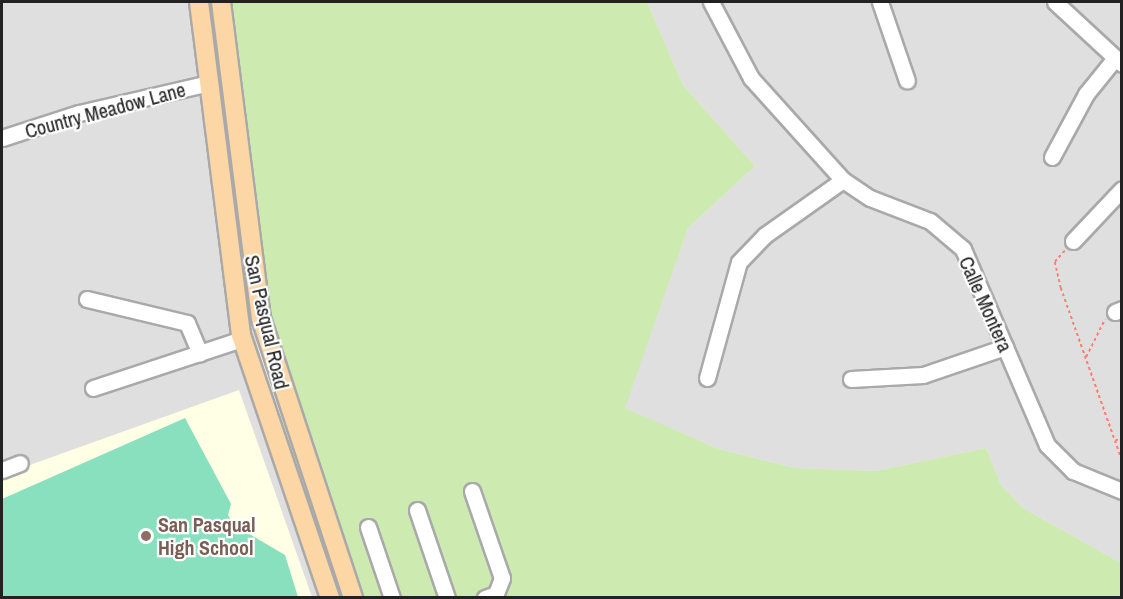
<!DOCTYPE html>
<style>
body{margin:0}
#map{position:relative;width:1123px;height:599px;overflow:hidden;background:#f2efe9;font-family:"Archivo Narrow",sans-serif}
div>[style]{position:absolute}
.residential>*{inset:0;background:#e0dfdf}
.education>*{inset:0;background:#ffffe5}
.grass>*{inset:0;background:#cdebb0}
.pitch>*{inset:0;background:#88e0be}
.path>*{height:1.5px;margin-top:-0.75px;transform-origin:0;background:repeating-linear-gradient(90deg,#fa8072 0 3px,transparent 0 6px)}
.roads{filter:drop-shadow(2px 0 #a9a9a9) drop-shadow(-2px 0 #a9a9a9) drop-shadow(0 2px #a9a9a9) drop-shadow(0 -2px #a9a9a9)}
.minor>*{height:15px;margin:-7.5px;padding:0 7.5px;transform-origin:7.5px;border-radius:7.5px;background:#fff}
.major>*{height:18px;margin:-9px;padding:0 9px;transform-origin:9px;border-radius:9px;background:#fcd6a4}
.dots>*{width:16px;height:16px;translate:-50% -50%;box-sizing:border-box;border:3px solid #fff;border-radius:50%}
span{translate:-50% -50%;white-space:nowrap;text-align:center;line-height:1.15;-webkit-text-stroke:4.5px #fff;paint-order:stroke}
.street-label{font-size:20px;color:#222}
.education-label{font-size:20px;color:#785e54;font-weight:700}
.left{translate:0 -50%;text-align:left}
.frame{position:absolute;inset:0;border:3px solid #222;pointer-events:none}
</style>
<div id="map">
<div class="residential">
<i style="clip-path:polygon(2px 2px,210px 2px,243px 281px,266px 382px,340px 597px,2px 597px)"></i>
<i style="clip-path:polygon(647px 2px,1121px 2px,1121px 563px,1023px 508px,1001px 485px,986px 448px,876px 471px,795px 468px,719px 449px,624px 408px,688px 228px,755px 166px,683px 85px)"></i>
</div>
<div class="education">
<i style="clip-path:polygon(239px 390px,312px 597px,2px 598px,2px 475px)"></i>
</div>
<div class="grass">
<i style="clip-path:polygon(210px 2px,647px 2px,683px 85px,755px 166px,688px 228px,625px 408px,719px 449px,795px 468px,876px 471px,986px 448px,1001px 485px,1023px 508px,1121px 563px,1121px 597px,340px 597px,249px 318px)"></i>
</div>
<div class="pitch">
<i style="clip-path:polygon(185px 418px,231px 504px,228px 515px,234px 525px,285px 555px,298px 597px,2px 597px,2px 499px)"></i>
</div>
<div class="path">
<i style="left:1065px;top:251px;width:15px;rotate:132deg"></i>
<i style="left:1055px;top:262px;width:27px;rotate:77deg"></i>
<i style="left:1061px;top:288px;width:182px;rotate:70.5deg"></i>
<i style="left:1086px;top:357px;width:42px;rotate:-63.4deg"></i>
<i style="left:1115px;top:441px;width:8px;rotate:-30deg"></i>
</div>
<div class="roads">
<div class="minor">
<i style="left:711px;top:2px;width:86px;rotate:62.2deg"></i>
<i style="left:751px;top:78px;width:137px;rotate:48deg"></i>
<i style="left:843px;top:180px;width:32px;rotate:34deg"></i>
<i style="left:870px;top:198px;width:64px;rotate:21deg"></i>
<i style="left:930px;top:221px;width:43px;rotate:40.3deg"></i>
<i style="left:963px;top:249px;width:213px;rotate:66.8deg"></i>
<i style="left:1047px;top:445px;width:37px;rotate:45deg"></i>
<i style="left:1073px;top:471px;width:53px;rotate:22.2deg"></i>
<i style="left:880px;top:2px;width:83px;rotate:71.1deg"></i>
<i style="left:1055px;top:2px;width:91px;rotate:42.8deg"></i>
<i style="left:2px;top:138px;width:81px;rotate:-18deg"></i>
<i style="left:79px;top:113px;width:133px;rotate:-13deg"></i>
<i style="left:1052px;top:157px;width:72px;rotate:-61.6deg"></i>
<i style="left:1086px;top:94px;width:46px;rotate:-51.1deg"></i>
<i style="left:1073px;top:241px;width:71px;rotate:-46.7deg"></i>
<i style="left:87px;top:299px;width:103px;rotate:13.5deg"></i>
<i style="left:187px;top:323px;width:33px;rotate:67deg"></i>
<i style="left:1115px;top:312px;width:8px;rotate:-23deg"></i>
<i style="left:707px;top:378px;width:120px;rotate:-74.6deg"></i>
<i style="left:739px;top:262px;width:37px;rotate:-46deg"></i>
<i style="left:765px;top:235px;width:95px;rotate:-35.2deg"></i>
<i style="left:851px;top:379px;width:72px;rotate:-3.2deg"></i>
<i style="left:923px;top:375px;width:87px;rotate:-18.9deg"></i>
<i style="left:93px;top:388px;width:157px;rotate:-18.2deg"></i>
<i style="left:2px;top:470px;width:19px;rotate:-21deg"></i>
<i style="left:472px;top:491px;width:92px;rotate:71deg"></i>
<i style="left:502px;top:578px;width:17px;rotate:111deg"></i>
<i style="left:496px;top:594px;width:12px;rotate:160deg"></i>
<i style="left:417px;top:510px;width:93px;rotate:71.2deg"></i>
<i style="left:368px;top:527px;width:75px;rotate:71.3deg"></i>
</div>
<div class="major">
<i style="left:199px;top:2px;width:336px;rotate:82.8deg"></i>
<i style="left:241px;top:335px;width:278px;rotate:71.3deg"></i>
<i style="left:221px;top:2px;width:319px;rotate:82.8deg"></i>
<i style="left:261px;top:318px;width:295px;rotate:71.8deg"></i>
</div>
</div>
<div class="dots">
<i style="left:146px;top:536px;background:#8d6e63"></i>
</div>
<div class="street-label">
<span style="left:105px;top:110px;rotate:-15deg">Country Meadow Lane</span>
<span style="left:986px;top:304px;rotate:66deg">Calle Montera</span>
<span style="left:267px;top:322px;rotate:77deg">San Pasqual Road</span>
</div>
<div class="education-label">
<span class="left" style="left:158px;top:536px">San Pasqual<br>High School</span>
</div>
<div class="frame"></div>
</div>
